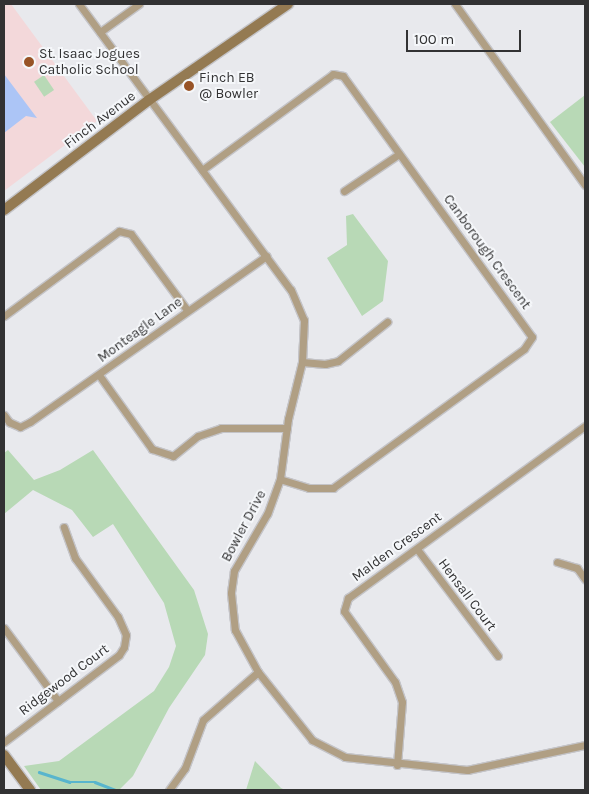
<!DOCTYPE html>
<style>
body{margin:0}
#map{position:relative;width:589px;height:794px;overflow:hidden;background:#e8e9ed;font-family:Karla,sans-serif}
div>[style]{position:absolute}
.education>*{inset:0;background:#f3d8da}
.green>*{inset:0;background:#b8d9b6;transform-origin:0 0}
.stream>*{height:2.5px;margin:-1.25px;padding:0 1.25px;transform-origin:1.25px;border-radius:1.25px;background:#58b5cd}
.building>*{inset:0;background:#acc5f6}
.roads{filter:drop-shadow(1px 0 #c4c4c8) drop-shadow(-1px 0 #c4c4c8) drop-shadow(0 1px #c4c4c8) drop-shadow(0 -1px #c4c4c8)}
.street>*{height:7px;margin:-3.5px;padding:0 3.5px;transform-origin:3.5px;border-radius:3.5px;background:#b09f84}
.secondary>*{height:10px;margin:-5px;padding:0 5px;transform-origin:5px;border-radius:5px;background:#947a52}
.dots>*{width:14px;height:14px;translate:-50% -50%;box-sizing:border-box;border:2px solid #f5f7fa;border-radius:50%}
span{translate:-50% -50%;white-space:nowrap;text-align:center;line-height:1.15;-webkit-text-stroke:4px #f5f7fa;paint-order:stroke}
.poi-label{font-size:14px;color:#323233}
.left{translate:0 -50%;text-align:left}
.street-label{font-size:14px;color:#323233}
.frame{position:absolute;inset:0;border:5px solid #323233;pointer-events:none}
.scale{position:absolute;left:406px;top:30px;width:115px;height:22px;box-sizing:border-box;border:2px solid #323233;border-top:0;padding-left:6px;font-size:15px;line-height:18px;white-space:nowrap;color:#323233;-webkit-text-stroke:4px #f5f7fa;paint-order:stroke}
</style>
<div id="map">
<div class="education">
<i style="clip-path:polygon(4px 4px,11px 4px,97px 121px,4px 191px)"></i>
</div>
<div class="green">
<i style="left:44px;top:75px;width:18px;height:12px;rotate:56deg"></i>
<i style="clip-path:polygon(585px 95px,585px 167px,550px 122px)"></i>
<i style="clip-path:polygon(353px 214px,388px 261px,383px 301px,362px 316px,327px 258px,347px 245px,346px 216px)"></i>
<i style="clip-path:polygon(8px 450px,34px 480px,60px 470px,93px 450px,194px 590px,208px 634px,205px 655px,169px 708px,133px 776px,119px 790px,41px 790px,24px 766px,59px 761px,154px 691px,169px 667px,176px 646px,164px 603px,113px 524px,93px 537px,72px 510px,33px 490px,4px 514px,4px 453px)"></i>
<i style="clip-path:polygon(255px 761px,281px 788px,285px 790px,246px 790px)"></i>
</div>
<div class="stream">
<i style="left:39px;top:772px;width:32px;rotate:18deg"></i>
<i style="left:69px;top:782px;width:26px"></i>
<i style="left:95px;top:782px;width:22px;rotate:21deg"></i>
</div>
<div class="building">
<i style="clip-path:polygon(4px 74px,37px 118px,26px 116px,4px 133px)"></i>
</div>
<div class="roads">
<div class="street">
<i style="left:79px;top:4px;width:356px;rotate:53.5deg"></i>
<i style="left:291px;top:290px;width:33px;rotate:67deg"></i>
<i style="left:304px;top:320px;width:42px;rotate:92.7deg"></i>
<i style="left:302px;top:362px;width:59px;rotate:103.8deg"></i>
<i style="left:288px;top:419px;width:61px;rotate:97.6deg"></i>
<i style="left:280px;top:479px;width:37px;rotate:110deg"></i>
<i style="left:267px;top:514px;width:66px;rotate:120.1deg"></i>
<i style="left:234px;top:571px;width:22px;rotate:98deg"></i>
<i style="left:231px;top:593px;width:37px;rotate:84deg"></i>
<i style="left:235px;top:630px;width:48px;rotate:61.3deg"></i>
<i style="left:258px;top:672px;width:87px;rotate:51.5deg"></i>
<i style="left:312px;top:740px;width:37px;rotate:27deg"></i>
<i style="left:345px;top:757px;width:123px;rotate:6.1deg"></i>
<i style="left:467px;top:770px;width:121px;rotate:-12deg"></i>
<i style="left:455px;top:4px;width:223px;rotate:54.3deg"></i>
<i style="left:100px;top:32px;width:48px;rotate:-35.7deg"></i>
<i style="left:202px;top:170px;width:162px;rotate:-36.2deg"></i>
<i style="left:333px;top:74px;width:10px;rotate:11deg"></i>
<i style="left:343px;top:76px;width:322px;rotate:54.1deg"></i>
<i style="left:532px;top:337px;width:14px;rotate:124deg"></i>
<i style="left:524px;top:349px;width:236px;rotate:144deg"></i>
<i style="left:333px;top:488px;width:24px;rotate:180deg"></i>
<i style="left:309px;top:488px;width:30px;rotate:-163deg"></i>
<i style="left:344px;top:191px;width:66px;rotate:-33.9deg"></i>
<i style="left:4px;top:316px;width:143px;rotate:-36.5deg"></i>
<i style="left:119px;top:231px;width:12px;rotate:14deg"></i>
<i style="left:131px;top:234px;width:94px;rotate:53.6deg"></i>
<i style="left:302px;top:362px;width:23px;rotate:5deg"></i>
<i style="left:325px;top:364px;width:13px;rotate:-13deg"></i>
<i style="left:338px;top:361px;width:63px;rotate:-38.5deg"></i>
<i style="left:99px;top:375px;width:91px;rotate:54.4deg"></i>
<i style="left:152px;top:449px;width:22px;rotate:18deg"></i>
<i style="left:173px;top:456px;width:32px;rotate:-39deg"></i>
<i style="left:198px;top:436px;width:24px;rotate:-19deg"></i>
<i style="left:221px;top:428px;width:66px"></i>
<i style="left:4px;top:415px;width:9px;rotate:54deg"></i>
<i style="left:9px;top:422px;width:12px;rotate:24deg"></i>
<i style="left:20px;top:427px;width:11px;rotate:-27deg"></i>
<i style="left:30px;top:422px;width:289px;rotate:-35.1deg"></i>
<i style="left:417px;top:549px;width:134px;rotate:52.9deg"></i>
<i style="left:557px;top:562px;width:21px;rotate:17deg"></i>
<i style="left:577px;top:568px;width:14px;rotate:54deg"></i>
<i style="left:4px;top:628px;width:91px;rotate:53.5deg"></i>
<i style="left:4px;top:742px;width:144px;rotate:-37.1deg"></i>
<i style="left:119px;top:655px;width:9px;rotate:-58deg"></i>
<i style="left:124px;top:647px;width:12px;rotate:-81deg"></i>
<i style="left:126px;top:635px;width:20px;rotate:-114deg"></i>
<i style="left:118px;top:617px;width:73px;rotate:-126.1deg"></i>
<i style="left:75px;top:558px;width:33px;rotate:-110deg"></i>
<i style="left:397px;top:765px;width:63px;rotate:-85.5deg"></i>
<i style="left:402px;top:702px;width:21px;rotate:-109deg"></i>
<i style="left:395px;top:682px;width:87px;rotate:-125.7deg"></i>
<i style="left:344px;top:611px;width:14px;rotate:-73deg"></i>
<i style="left:348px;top:598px;width:293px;rotate:-36deg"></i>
<i style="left:169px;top:790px;width:27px;rotate:-54deg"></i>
<i style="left:185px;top:768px;width:51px;rotate:-69.4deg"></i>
<i style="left:203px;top:720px;width:73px;rotate:-41.1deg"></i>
</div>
<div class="secondary">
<i style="left:4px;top:210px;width:182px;rotate:-37.2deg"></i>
<i style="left:149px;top:100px;width:169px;rotate:-34.6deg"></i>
<i style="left:4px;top:755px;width:44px;rotate:53.4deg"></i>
</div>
</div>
<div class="dots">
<i style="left:29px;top:62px;background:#985326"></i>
<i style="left:189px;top:86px;background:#985326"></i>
</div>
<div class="poi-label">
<span class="left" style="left:39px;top:62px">St. Isaac Jogues<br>Catholic School</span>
<span class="left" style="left:199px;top:86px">Finch EB<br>@ Bowler</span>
</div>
<div class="street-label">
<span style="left:100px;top:120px;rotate:-37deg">Finch Avenue</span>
<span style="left:487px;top:252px;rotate:54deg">Canborough Crescent</span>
<span style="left:140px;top:330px;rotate:-36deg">Monteagle Lane</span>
<span style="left:244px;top:526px;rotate:-62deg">Bowler Drive</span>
<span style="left:397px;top:547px;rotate:-36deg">Malden Crescent</span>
<span style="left:467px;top:595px;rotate:53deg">Hensall Court</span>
<span style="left:64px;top:680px;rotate:-37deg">Ridgewood Court</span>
</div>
<div class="frame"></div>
<div class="scale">100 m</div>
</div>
